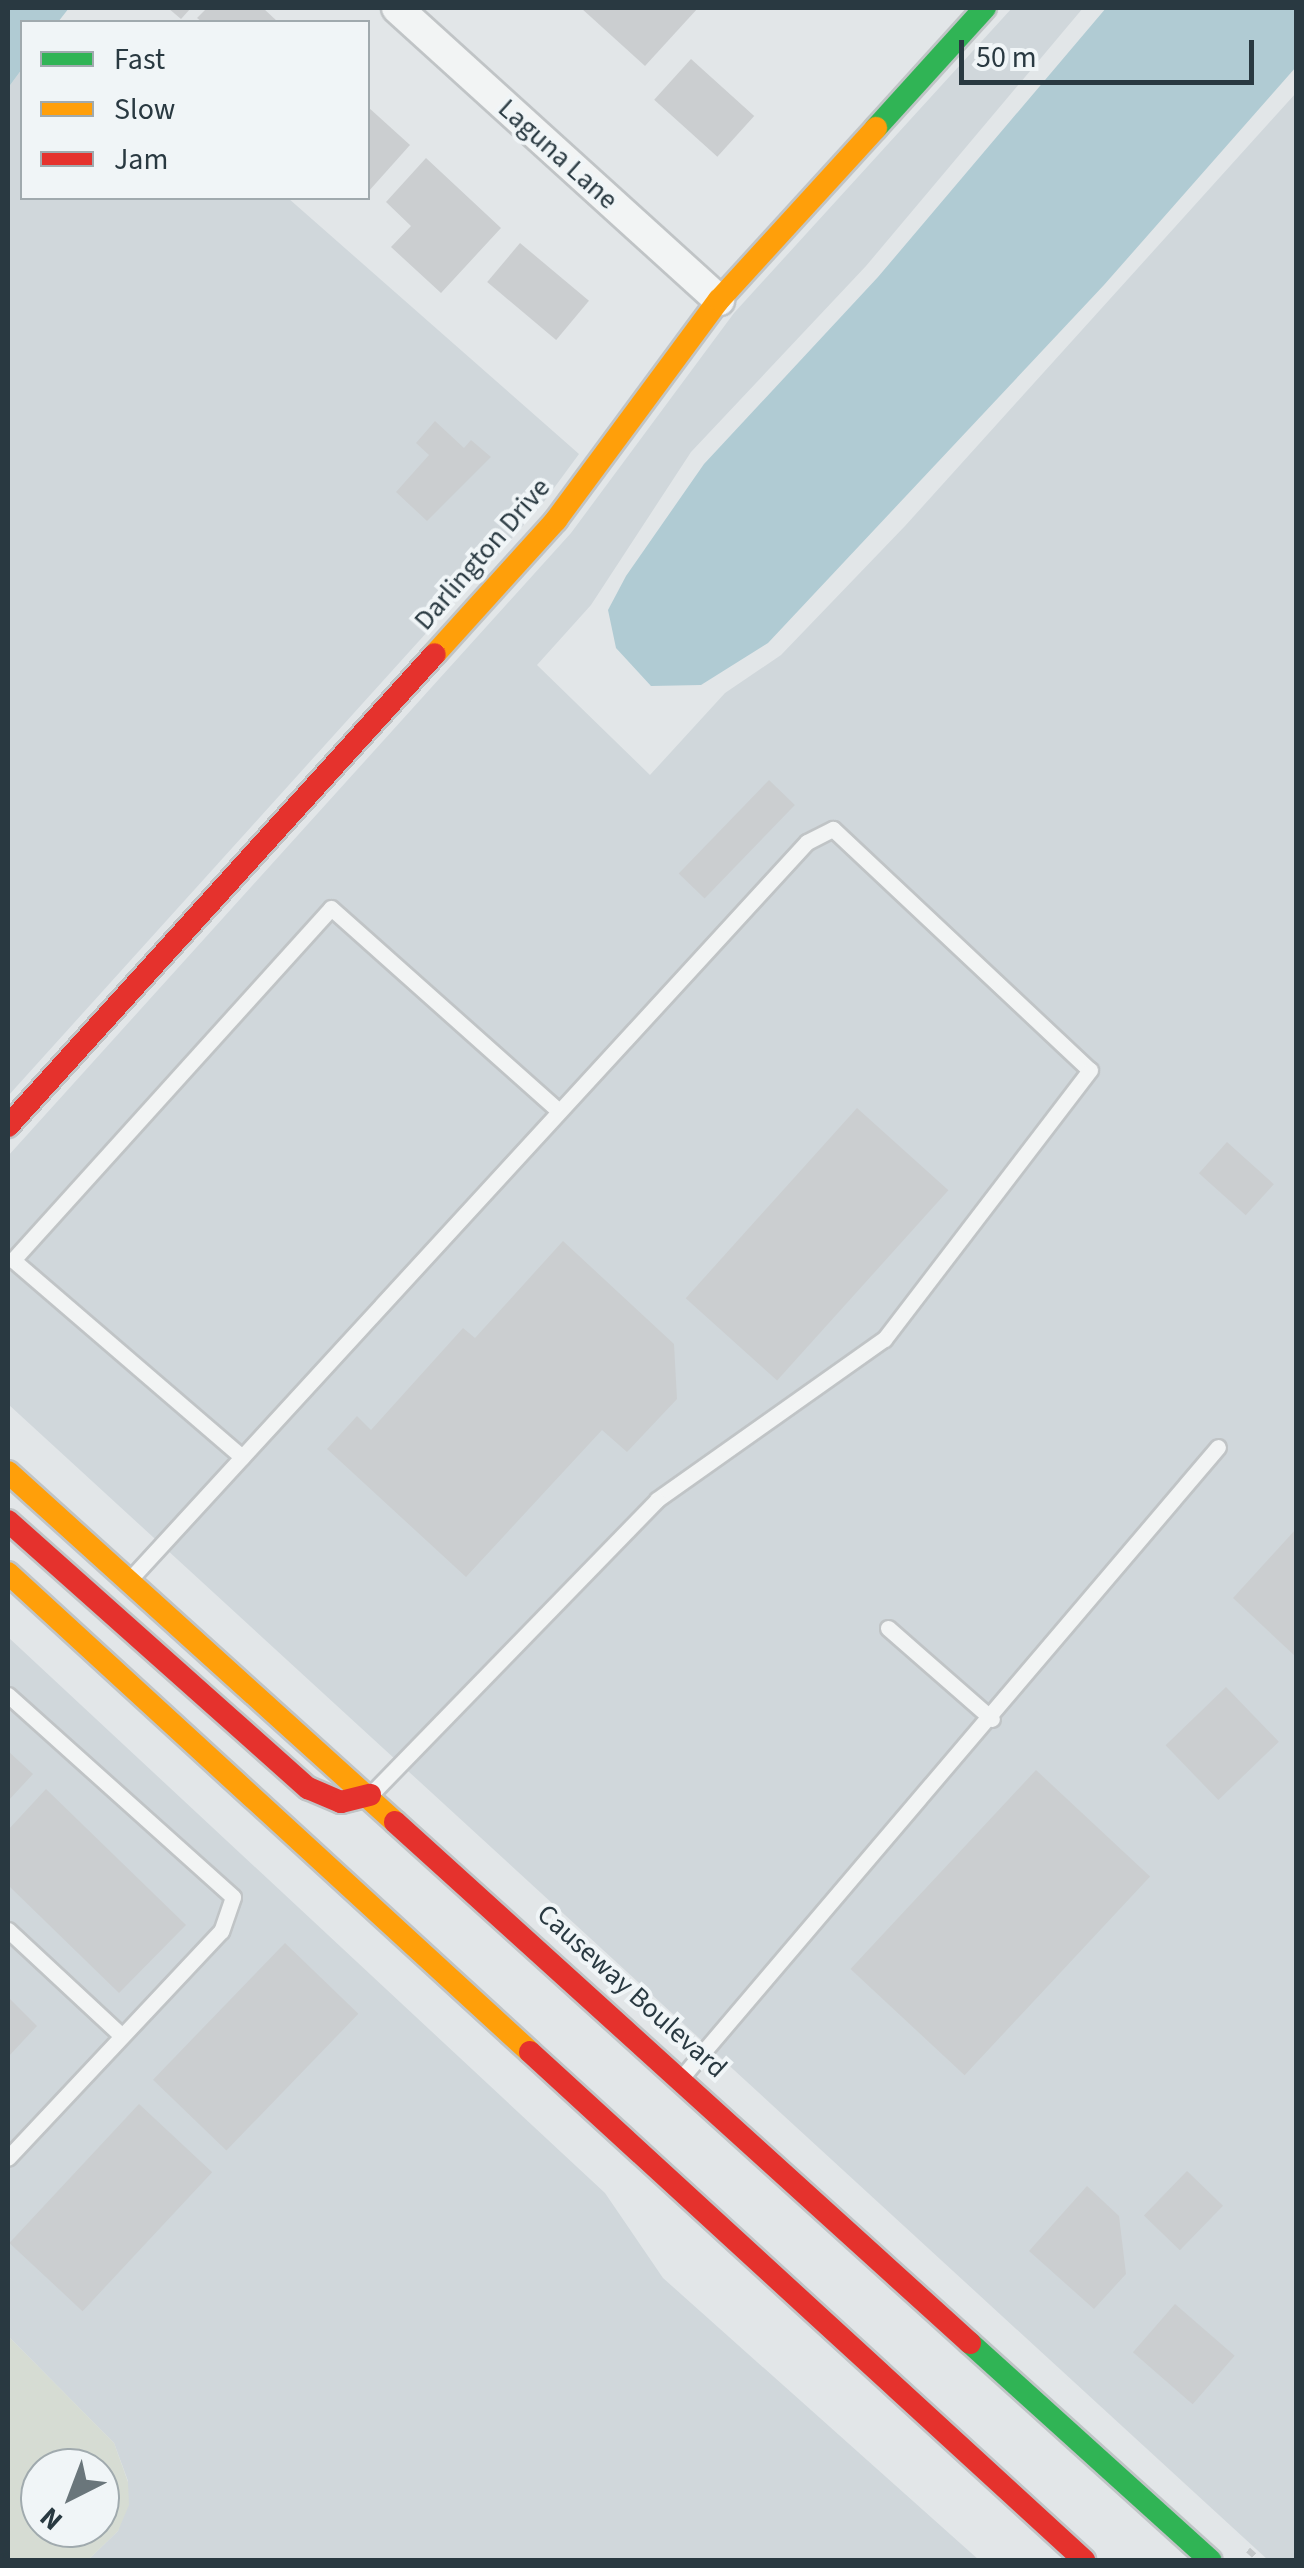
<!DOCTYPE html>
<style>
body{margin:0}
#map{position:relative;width:1304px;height:2568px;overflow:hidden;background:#e2e6e8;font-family:"Source Sans 3",sans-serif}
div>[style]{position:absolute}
.built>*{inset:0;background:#d0d7db}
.green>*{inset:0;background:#d6dcd3}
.water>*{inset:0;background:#b0cbd3}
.building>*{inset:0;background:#cbced0;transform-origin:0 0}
.path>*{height:6px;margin-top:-3px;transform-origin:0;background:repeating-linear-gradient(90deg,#c3c7c9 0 8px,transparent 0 16px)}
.roads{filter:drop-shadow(2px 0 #c0c4c6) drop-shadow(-2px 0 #c0c4c6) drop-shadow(0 2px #c0c4c6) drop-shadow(0 -2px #c0c4c6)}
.lane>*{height:15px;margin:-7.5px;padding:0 7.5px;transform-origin:7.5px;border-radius:7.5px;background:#f2f4f4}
.street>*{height:30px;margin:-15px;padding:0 15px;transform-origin:15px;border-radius:15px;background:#f2f4f4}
.fast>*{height:22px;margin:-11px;padding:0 11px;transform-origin:11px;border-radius:11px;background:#30b455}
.slow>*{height:22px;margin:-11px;padding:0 11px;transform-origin:11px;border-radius:11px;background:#ff9f0a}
.jam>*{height:22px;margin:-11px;padding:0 11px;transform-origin:11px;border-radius:11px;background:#e5322d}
span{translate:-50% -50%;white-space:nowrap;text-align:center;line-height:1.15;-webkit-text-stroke:8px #f0f5f7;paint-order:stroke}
.street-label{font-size:28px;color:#293941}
.frame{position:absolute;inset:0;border:10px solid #293941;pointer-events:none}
.legend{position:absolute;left:20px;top:20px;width:350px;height:180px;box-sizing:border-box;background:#f0f5f7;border:2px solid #a0aaae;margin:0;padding:12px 18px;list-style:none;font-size:30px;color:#293941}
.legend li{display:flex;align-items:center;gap:20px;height:50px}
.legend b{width:50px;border:2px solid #a0aaae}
.north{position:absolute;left:20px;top:2448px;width:100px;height:100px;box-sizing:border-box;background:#f0f5f7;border:2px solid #a0aaae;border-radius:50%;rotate:222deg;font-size:28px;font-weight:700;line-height:40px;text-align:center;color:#293941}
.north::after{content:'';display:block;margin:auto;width:35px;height:45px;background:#6a767b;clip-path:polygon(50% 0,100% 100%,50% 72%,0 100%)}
.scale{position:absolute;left:959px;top:40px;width:295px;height:45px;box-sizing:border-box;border:5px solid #293941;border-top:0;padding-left:12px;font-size:30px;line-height:35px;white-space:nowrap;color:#293941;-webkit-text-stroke:8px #f0f5f7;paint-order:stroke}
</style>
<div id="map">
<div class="built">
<i style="clip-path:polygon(1012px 8px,1083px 8px,866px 266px,691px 452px,591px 605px,537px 665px,650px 775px,725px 693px,781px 655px,905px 526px,1296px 93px,1296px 2560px,1268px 2560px,8px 1404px,8px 1156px,571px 533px,734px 313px)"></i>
<i style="clip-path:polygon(22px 69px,22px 198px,288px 198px,579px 454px,540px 507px,8px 1096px,8px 88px)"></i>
<i style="clip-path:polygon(8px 1637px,605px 2193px,663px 2278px,979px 2560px,88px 2560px,118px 2531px,128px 2481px,114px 2443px,8px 2336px)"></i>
</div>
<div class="green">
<i style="clip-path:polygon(evenodd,8px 2336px,114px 2443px,128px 2482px,129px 2505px,118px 2531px,88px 2560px,8px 2560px,8px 2336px,40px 2468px,100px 2468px,100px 2528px,40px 2528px,40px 2468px)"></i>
</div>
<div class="water">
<i style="clip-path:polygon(8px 8px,69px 8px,58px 22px,22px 22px,22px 69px,8px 88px)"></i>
<i style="clip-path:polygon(1106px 8px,1296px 8px,1296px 67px,1104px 285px,768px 643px,701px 685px,651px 686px,616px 648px,608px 610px,626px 576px,704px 464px,878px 277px)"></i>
</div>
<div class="building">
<i style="clip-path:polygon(168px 8px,191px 8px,181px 19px)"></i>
<i style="clip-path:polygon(207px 8px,263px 8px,278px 22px,202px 22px,197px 18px)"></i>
<i style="clip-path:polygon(581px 8px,698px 8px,645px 66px)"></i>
<i style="left:691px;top:59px;width:85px;height:55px;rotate:42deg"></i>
<i style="clip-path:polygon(368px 107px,410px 145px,368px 192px)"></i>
<i style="clip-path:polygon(426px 158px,501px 228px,441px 293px,391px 247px,411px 226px,386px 202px)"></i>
<i style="left:520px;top:243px;width:90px;height:51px;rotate:40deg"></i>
<i style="clip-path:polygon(435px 421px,464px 448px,471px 440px,491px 457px,427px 521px,396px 492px,429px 455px,416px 443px)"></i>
<i style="left:769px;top:780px;width:36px;height:130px;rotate:44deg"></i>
<i style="left:857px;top:1108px;width:123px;height:256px;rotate:42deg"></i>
<i style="left:1227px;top:1142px;width:63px;height:42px;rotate:42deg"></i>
<i style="clip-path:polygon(563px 1241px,674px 1344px,677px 1399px,627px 1452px,602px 1430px,466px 1577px,327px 1449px,357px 1416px,371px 1430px,463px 1328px,475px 1338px)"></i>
<i style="clip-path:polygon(1296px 1529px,1296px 1657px,1233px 1598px)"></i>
<i style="left:1226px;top:1687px;width:76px;height:84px;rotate:46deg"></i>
<i style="clip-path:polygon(8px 1751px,33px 1774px,8px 1801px)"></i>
<i style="left:1036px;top:1770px;width:156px;height:272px;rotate:43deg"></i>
<i style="clip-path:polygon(46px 1789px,186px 1925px,119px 1993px,8px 1885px,8px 1830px)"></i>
<i style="left:285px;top:1943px;width:102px;height:190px;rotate:44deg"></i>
<i style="clip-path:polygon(8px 1997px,37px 2026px,8px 2057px)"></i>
<i style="left:139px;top:2104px;width:100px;height:190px;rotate:43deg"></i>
<i style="left:1187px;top:2171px;width:50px;height:62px;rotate:44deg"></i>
<i style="clip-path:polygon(1087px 2186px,1119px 2216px,1126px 2274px,1094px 2309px,1029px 2251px)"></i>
<i style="left:1175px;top:2304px;width:79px;height:64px;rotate:41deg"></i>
</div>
<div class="path">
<i style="left:1248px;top:2550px;width:15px;rotate:42deg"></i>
</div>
<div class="roads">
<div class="lane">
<i style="left:242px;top:1457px;width:302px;rotate:-139.3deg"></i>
<i style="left:13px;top:1260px;width:474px;rotate:-47.9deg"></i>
<i style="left:331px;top:908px;width:305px;rotate:41.7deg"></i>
<i style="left:132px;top:1577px;width:998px;rotate:-47.44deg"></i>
<i style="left:807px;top:842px;width:29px;rotate:-27deg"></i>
<i style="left:833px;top:829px;width:352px;rotate:43.2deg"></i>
<i style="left:1090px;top:1070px;width:339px;rotate:127.4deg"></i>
<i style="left:884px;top:1339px;width:278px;rotate:144.7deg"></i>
<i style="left:657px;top:1500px;width:410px;rotate:134.2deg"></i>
<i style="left:888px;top:1628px;width:138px;rotate:41.2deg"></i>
<i style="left:8px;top:1695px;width:302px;rotate:41.9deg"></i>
<i style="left:233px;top:1897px;width:36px;rotate:109deg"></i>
<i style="left:221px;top:1931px;width:311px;rotate:133.2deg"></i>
<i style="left:8px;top:1930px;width:153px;rotate:42.9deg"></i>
<i style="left:682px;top:2077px;width:827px;rotate:-49.61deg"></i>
</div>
<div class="street">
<i style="left:397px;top:8px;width:435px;rotate:42.2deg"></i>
</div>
<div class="fast">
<i style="left:876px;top:128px;width:162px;rotate:-47.8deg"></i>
<i style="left:970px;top:2343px;width:324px;rotate:42.1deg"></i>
</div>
<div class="slow">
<i style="left:435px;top:654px;width:181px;rotate:-47.9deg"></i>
<i style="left:556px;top:520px;width:274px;rotate:-53.5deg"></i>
<i style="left:719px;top:300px;width:233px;rotate:-47.6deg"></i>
<i style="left:8px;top:1472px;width:522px;rotate:42.13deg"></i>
<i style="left:8px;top:1573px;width:708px;rotate:42.54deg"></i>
</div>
<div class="jam">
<i style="left:8px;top:1126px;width:636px;rotate:-47.87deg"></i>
<i style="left:8px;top:1521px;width:402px;rotate:41.7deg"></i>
<i style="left:308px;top:1788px;width:36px;rotate:23deg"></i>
<i style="left:341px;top:1802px;width:30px;rotate:-14deg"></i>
<i style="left:395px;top:1822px;width:776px;rotate:42.18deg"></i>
<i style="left:530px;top:2052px;width:752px;rotate:42.52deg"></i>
</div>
</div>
<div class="street-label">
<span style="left:558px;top:154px;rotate:42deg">Laguna Lane</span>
<span style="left:482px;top:554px;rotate:-49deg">Darlington Drive</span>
<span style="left:632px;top:1991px;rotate:42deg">Causeway Boulevard</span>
</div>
<div class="frame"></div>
<ul class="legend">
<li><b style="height:12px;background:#30b455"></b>Fast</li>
<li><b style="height:12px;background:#ff9f0a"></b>Slow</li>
<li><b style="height:12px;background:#e5322d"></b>Jam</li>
</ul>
<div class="north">N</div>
<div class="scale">50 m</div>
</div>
